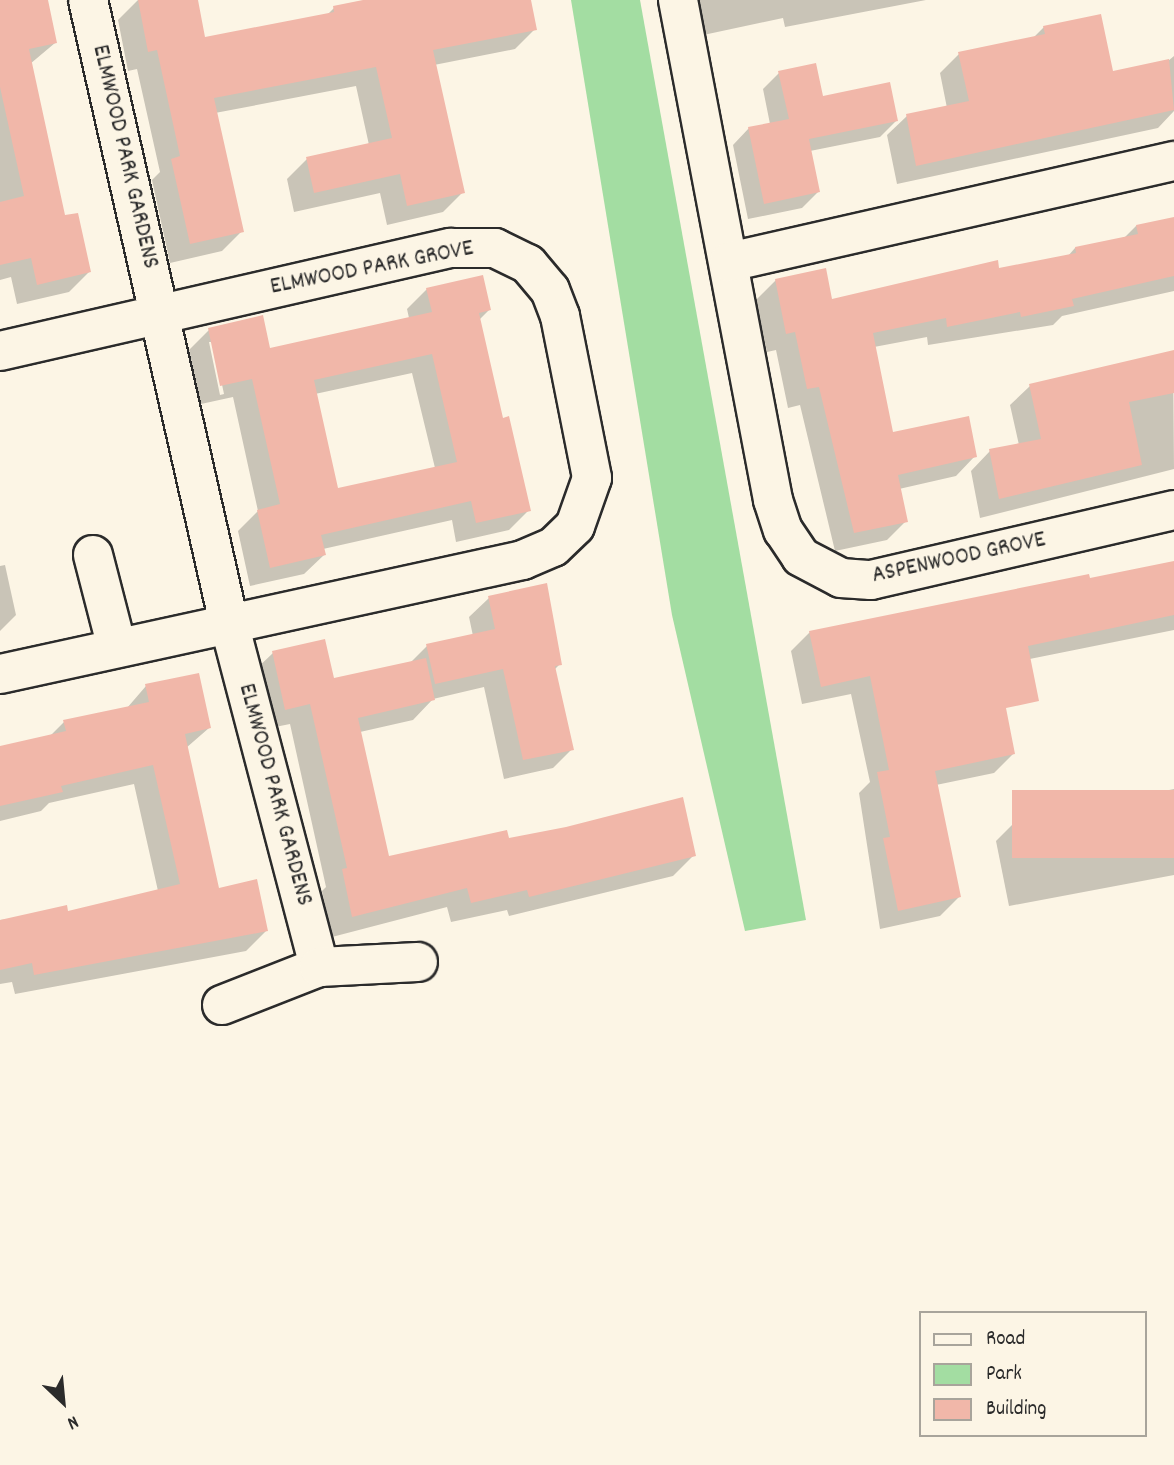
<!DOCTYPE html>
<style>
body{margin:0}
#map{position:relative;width:1174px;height:1465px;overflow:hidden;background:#fcf5e5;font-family:Dekko,sans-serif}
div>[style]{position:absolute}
.green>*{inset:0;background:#a3dda2}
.shadow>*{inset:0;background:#0003}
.building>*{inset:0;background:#f1b7a9;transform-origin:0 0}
.roads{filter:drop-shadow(2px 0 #2b2b2b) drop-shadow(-2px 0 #2b2b2b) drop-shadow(0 2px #2b2b2b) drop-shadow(0 -2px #2b2b2b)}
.minor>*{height:38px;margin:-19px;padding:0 19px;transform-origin:19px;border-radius:19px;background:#fcf5e5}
span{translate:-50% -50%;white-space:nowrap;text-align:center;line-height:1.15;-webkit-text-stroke:5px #fcf5e5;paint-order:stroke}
.street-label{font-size:24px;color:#2b2b2b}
.legend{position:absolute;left:919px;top:1311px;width:228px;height:126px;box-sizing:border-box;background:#fcf5e5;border:2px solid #a8a49b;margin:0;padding:9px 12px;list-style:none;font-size:21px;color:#2b2b2b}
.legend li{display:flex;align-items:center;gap:14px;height:35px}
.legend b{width:35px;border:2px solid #a8a49b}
.north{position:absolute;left:28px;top:1367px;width:70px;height:70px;-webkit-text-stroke:5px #fcf5e5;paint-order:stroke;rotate:154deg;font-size:19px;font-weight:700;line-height:28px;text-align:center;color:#2b2b2b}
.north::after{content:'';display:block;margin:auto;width:24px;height:32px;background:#2b2b2b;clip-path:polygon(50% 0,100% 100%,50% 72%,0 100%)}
</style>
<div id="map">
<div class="green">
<i style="clip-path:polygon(571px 0,640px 0,806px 920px,745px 931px,672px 615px)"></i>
</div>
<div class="shadow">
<i style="clip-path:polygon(0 0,47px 0,55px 43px,30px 64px,64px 217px,89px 272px,69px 292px,17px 304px,11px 277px,0 280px)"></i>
<i style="clip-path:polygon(138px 0,197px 0,204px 39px,326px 16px,334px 8px,369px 0,529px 0,535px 29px,515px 49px,434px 65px,463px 192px,443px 212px,387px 225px,380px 193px,294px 212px,287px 179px,307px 159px,369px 145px,356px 86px,215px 113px,242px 231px,222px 251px,170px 263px,152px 180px,160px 172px,137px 69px,128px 71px,118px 20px)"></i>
<i style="clip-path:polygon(686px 0,926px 0,785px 27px,783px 18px,694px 37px)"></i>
<i style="clip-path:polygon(1044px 27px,1111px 73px,1168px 61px,1174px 56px,1174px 111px,1158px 128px,897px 184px,887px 135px,907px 116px,947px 108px,940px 73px,959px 54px,1033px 38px)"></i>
<i style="clip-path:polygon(779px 73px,822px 98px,897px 120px,880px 137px,810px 151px,818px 192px,802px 208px,748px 219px,733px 145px,749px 128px,770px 124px,763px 89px)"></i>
<i style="clip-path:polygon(1174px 219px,1174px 291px,1062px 316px,1053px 325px,928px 345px,927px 337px,874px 347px,892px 434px,975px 456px,956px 476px,899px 489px,906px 521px,887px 540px,835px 551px,800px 405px,788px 408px,776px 350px,767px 352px,756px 300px,776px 280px,831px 301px,1068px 256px,1075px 248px,1124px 238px,1136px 226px)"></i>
<i style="clip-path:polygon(evenodd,427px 289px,489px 310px,479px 320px,501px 420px,529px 510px,509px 530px,456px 542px,452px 520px,323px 549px,324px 555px,304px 574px,250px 586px,238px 531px,258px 511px,233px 397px,201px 404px,189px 350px,209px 330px,269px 350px,409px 318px,407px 309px,427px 289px,209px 342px,213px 342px,224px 394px,220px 395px,209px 342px,427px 289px,412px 373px,435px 468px,337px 490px,315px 394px,412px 373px)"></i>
<i style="clip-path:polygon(1173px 352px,1174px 469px,980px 518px,971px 471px,990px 451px,1019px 445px,1010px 405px,1030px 386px)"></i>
<i style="clip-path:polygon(1174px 563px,1174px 630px,995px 666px,1013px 754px,994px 773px,936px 785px,959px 897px,940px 916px,880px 929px,859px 793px,870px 782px,851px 694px,802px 704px,791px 651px,810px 632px)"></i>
<i style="clip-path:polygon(5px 565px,16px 615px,0 631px,0 566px)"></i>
<i style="clip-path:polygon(489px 598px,560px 664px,554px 670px,572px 749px,553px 768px,504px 779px,484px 687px,433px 699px,413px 720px,360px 732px,388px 858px,507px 840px,694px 855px,673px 876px,509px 916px,507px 910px,451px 922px,447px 907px,332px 937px,322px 891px,326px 887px,290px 724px,265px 729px,252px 673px,273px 653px,332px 680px,410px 663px,427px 646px,473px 636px,469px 617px)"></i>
<i style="clip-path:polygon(146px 686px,209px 728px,186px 748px,217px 890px,266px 931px,246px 951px,15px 994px,12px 982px,0 984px,0 920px,67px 913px,158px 891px,134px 784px,49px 803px,41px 811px,0 821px,0 747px,50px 736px,64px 722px,127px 708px)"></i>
<i style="clip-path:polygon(1174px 789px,1174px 875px,1009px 906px,996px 841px,1016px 821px)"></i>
</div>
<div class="building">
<i style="clip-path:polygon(0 0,48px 0,57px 43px,29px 49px,65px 215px,78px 213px,91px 272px,37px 285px,31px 258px,0 265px,0 202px,24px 196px,0 87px)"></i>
<i style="clip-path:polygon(138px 0,198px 0,205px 37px,334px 12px,333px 6px,363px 0,531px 0,537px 30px,433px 50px,465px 193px,407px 206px,400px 174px,314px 193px,306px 157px,392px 138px,376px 67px,214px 98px,244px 232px,190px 244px,171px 159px,180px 156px,157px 50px,148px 52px)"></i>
<i style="clip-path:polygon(1101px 14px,1113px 71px,1169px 59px,1174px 110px,916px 166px,906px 114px,969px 101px,958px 52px,1045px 34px,1043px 26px)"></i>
<i style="clip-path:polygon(816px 63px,823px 96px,890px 82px,898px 121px,809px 139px,820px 192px,764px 204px,748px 127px,789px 119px,778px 71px)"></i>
<i style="clip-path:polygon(1174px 217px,1174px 276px,1072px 299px,1074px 306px,1021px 317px,1020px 312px,947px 327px,946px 318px,873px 333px,893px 432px,969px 416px,977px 457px,898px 475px,908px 522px,854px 533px,819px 387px,807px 389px,795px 332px,786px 334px,775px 279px,826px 268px,832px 299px,998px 260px,999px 268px,1076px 253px,1075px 247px,1138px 234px,1136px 225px)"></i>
<i style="clip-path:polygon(evenodd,483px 275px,491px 310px,479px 313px,503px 418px,509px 416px,531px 511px,476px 523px,471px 501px,321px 535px,326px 555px,270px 568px,257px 510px,280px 504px,252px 379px,220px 386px,208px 328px,263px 315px,270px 348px,432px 312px,426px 288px,483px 275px,432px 354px,457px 462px,338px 488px,314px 380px,432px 354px)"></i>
<i style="clip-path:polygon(1174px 350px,1174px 393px,1129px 402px,1142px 465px,999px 499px,989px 449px,1041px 439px,1029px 384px)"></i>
<i style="clip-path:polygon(1174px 561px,1174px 615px,1028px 646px,1039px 701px,1006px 708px,1015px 754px,935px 771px,961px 897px,898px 911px,883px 838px,890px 837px,877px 772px,889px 770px,870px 676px,821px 687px,809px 631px,1089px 574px,1090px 578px)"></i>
<i style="clip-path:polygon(547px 583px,562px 665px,555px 666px,574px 750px,523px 760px,503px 669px,435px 684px,426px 644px,495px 629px,488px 596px)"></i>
<i style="clip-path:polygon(325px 639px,334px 678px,426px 658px,435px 700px,358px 718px,389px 856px,507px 830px,509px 838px,566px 827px,683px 797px,696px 856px,529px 897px,527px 890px,471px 903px,467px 888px,352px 917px,342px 869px,347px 868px,310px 704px,285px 710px,272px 651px)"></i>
<i style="clip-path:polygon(199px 673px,211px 728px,185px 734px,219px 888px,257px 879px,268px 931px,34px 975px,32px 963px,0 970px,0 920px,67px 905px,68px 911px,180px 884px,153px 765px,61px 786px,63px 792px,0 806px,0 746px,66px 731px,63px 720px,149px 702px,145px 684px)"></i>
<i style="left:1174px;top:790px;width:68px;height:162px;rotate:90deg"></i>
</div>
<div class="roads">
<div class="minor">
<i style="left:88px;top:0;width:639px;rotate:77.25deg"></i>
<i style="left:229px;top:623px;width:356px;rotate:75.3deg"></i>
<i style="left:678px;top:0;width:509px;rotate:79.24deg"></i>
<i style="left:773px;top:500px;width:32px;rotate:72deg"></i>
<i style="left:783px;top:530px;width:32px;rotate:56deg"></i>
<i style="left:801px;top:557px;width:45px;rotate:27.7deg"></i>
<i style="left:841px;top:578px;width:30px;rotate:4deg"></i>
<i style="left:871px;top:580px;width:311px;rotate:-13deg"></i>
<i style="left:729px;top:262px;width:456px;rotate:-12.8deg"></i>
<i style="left:0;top:351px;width:463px;rotate:-12.9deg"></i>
<i style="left:451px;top:248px;width:44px"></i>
<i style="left:495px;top:248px;width:37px;rotate:26deg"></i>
<i style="left:528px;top:264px;width:34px;rotate:50deg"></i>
<i style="left:550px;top:290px;width:28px;rotate:69deg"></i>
<i style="left:560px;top:316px;width:165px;rotate:78.8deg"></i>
<i style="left:592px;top:478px;width:51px;rotate:109.5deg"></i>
<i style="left:575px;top:526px;width:30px;rotate:136deg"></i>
<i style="left:553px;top:547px;width:33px;rotate:157deg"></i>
<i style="left:523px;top:560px;width:535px;rotate:167.7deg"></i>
<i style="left:93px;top:555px;width:96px;rotate:75.5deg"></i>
<i style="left:222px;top:1005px;width:104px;rotate:-21.4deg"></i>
<i style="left:319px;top:967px;width:99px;rotate:-2.9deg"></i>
</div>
</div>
<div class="street-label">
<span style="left:124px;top:157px;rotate:77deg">ELMWOOD PARK GARDENS</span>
<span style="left:372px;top:269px;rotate:-11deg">ELMWOOD PARK GROVE</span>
<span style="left:959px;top:559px;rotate:-12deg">ASPENWOOD GROVE</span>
<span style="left:274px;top:795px;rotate:75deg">ELMWOOD PARK GARDENS</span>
</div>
<ul class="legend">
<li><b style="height:9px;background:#fcf5e5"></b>Road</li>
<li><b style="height:19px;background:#a3dda2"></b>Park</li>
<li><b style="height:19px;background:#f1b7a9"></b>Building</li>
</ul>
<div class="north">N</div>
</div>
